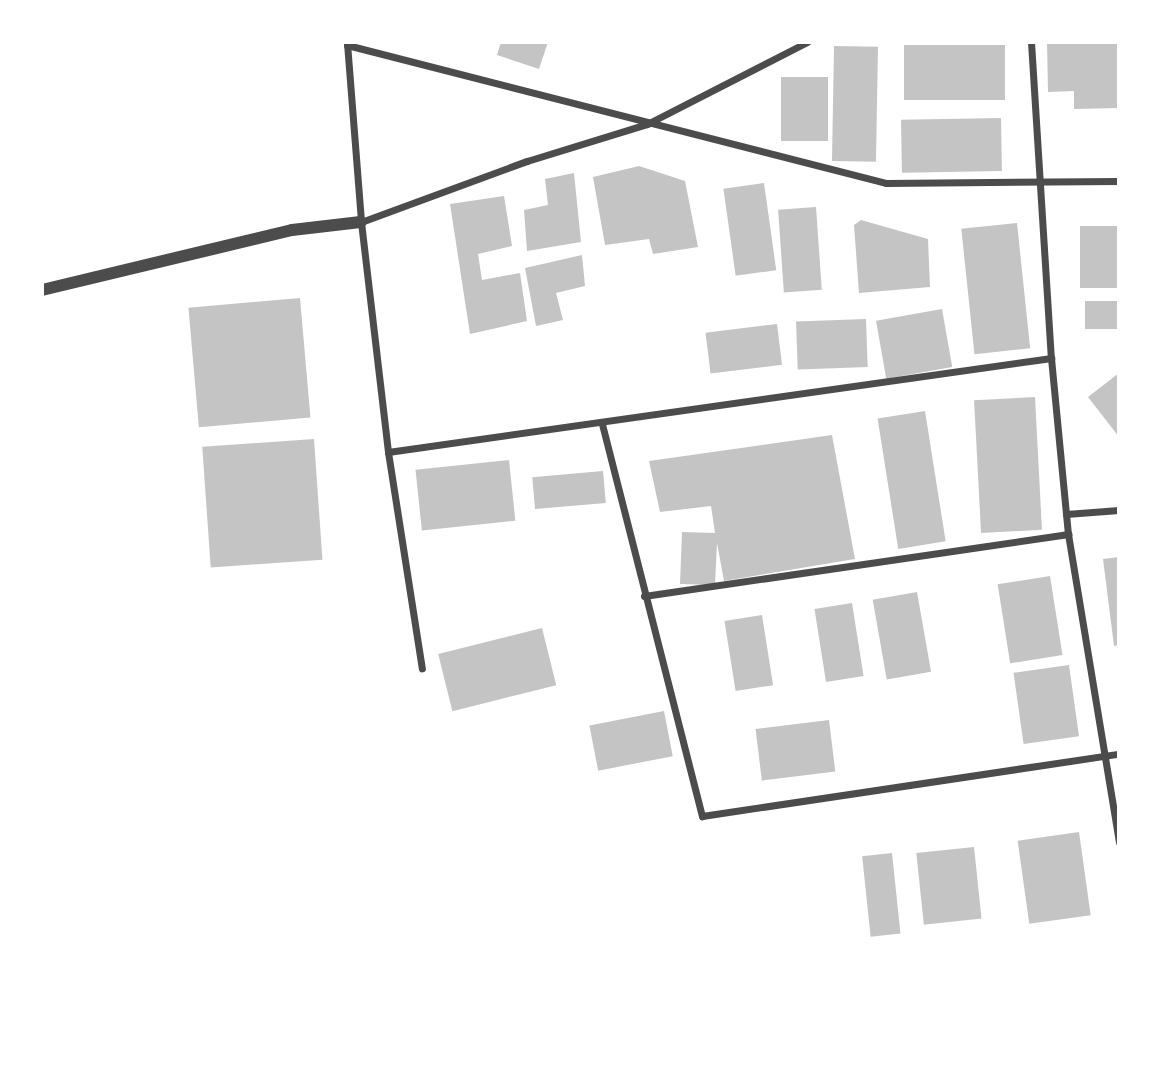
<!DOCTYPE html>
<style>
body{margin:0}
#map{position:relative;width:1161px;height:1092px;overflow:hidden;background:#fff;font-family:Lato,sans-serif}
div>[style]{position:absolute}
.building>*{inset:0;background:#c4c4c4;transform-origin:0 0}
.minor>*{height:7px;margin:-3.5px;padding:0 3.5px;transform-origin:3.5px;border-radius:3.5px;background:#4c4c4c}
.tertiary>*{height:12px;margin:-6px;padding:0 6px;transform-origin:6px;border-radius:6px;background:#4c4c4c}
span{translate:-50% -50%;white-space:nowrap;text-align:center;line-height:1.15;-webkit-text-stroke:5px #fff;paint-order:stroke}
.frame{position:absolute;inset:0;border:44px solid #fff;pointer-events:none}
</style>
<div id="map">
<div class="building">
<i style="clip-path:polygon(501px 42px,548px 42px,539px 69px,497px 55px)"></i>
<i style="clip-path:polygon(1047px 42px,1119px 42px,1119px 108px,1074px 109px,1074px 91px,1048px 92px)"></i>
<i style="left:904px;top:45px;width:101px;height:55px"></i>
<i style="left:834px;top:46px;width:44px;height:115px;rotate:1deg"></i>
<i style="left:781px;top:77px;width:47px;height:64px"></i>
<i style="left:1001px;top:118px;width:53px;height:100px;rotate:89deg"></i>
<i style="clip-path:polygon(639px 166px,685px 181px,698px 247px,653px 254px,649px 239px,605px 245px,593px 177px)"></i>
<i style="clip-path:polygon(574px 173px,581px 242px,527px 251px,524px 210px,548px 205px,545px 179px)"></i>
<i style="left:764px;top:183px;width:88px;height:41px;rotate:82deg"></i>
<i style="clip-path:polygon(504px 196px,512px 246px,478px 254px,482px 280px,520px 273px,527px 321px,470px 334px,450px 204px)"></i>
<i style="left:816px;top:207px;width:83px;height:38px;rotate:86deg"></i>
<i style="clip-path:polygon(861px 220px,928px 239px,930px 287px,859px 293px,854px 225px)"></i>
<i style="left:1017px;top:223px;width:126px;height:56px;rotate:84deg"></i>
<i style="left:1080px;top:226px;width:39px;height:62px"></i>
<i style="clip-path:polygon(582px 255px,585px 286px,556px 293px,563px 320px,536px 326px,525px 268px)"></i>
<i style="left:300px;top:298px;width:120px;height:112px;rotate:85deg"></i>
<i style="left:1119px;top:301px;width:28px;height:34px;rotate:90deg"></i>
<i style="left:942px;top:309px;width:59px;height:67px;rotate:80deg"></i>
<i style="left:866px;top:319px;width:48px;height:70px;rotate:88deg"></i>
<i style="left:777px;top:324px;width:41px;height:72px;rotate:83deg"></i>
<i style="clip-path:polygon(1119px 373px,1119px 437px,1088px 397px)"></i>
<i style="left:1035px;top:397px;width:133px;height:61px;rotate:87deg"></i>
<i style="left:925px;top:411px;width:132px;height:48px;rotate:81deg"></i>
<i style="clip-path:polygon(832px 435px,855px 559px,724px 581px,717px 543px,715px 585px,680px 584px,682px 532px,715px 533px,711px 506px,660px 512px,649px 461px)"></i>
<i style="left:314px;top:439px;width:121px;height:112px;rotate:86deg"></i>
<i style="left:509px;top:460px;width:61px;height:94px;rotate:84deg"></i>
<i style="left:603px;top:471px;width:32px;height:71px;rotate:85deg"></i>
<i style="clip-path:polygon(1119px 557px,1119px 645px,1114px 646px,1103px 559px)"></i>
<i style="left:1050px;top:576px;width:80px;height:53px;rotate:81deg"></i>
<i style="left:917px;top:592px;width:81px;height:45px;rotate:80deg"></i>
<i style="left:852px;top:603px;width:74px;height:38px;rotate:81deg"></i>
<i style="left:762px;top:615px;width:71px;height:38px;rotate:81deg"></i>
<i style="left:542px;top:628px;width:59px;height:107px;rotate:76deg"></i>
<i style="left:1069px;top:665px;width:72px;height:56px;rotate:82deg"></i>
<i style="left:664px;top:711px;width:46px;height:76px;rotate:79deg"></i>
<i style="left:829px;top:720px;width:52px;height:74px;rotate:83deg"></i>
<i style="left:1079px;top:832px;width:84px;height:62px;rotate:82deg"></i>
<i style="left:974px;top:847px;width:72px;height:58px;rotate:84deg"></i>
<i style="left:892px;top:853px;width:81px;height:30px;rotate:84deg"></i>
</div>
<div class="minor">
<i style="left:1031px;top:42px;width:317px;rotate:86.4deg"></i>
<i style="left:1051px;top:358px;width:177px;rotate:84.5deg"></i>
<i style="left:1068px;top:534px;width:312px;rotate:80.6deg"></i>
<i style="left:347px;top:43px;width:180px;rotate:85.5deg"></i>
<i style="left:361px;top:222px;width:232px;rotate:83.3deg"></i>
<i style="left:388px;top:452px;width:219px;rotate:81.1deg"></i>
<i style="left:347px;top:45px;width:556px;rotate:14.36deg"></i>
<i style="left:886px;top:183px;width:233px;rotate:-0.5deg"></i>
<i style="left:361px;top:222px;width:177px;rotate:-20.2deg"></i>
<i style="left:527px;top:161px;width:126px;rotate:-17.1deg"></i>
<i style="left:647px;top:124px;width:180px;rotate:-27.1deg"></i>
<i style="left:602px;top:424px;width:405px;rotate:75.7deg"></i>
<i style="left:702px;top:816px;width:422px;rotate:-8.5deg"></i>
<i style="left:388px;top:452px;width:670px;rotate:-8.07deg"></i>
<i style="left:1066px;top:514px;width:53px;rotate:-4.3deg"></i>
<i style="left:644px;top:596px;width:429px;rotate:-8.3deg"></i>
</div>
<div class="tertiary">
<i style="left:42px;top:290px;width:257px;rotate:-13.5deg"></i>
<i style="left:292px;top:230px;width:69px;rotate:-6.6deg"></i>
</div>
<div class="frame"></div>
</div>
